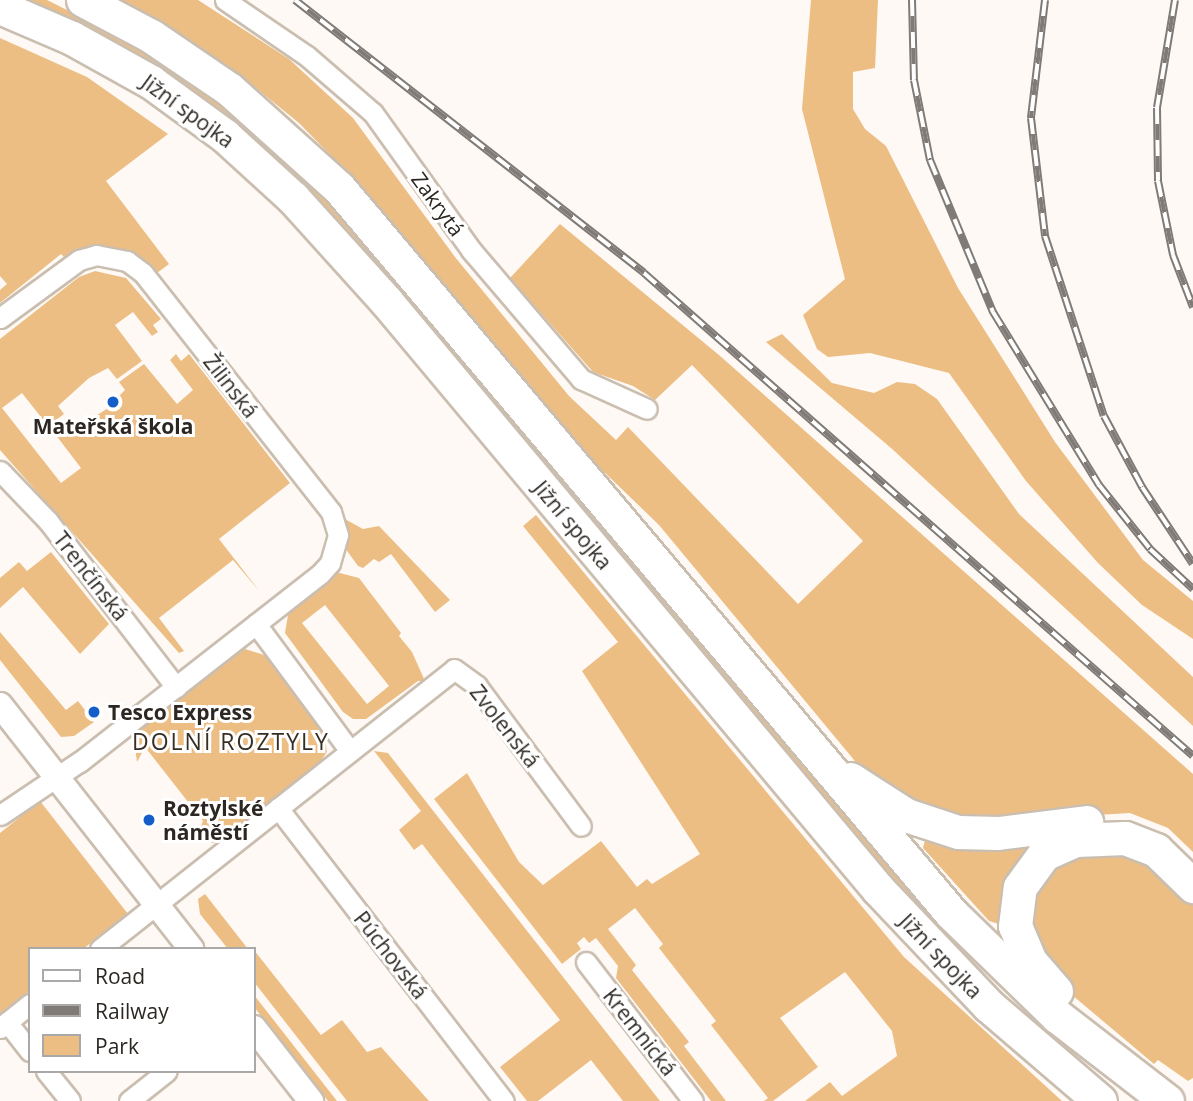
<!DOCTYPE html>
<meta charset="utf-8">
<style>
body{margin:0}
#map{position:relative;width:1193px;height:1101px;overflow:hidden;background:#fef9f4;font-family:"Open Sans",sans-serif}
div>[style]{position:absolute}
.green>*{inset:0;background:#edbe84;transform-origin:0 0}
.roads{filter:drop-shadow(2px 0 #cabeb0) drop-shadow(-2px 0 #cabeb0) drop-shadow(0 2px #cabeb0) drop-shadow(0 -2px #cabeb0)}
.minor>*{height:19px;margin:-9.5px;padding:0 9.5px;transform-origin:9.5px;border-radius:9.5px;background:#fff}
.tertiary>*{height:24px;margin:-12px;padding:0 12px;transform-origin:12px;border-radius:12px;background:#fff}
.trunk>*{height:33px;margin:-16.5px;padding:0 16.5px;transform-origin:16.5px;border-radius:16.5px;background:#fff}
.rail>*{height:8px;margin-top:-4px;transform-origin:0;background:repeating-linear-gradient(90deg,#fff 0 16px,#807b76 0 32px);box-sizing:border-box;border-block:2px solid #807b76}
.dots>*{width:19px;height:19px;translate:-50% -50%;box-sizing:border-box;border:4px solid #fff;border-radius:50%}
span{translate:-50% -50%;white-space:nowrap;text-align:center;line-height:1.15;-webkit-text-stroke:6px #fff;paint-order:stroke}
.street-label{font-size:21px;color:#2c2722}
.poi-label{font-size:21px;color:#2c2722;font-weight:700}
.left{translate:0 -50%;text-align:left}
.neighbourhood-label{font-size:23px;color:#382f24;letter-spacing:2px}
.legend{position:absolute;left:28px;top:947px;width:228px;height:126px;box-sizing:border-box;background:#fff;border:2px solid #aba9a7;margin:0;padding:9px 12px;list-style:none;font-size:21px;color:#2c2722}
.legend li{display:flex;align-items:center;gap:14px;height:35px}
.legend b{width:35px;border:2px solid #aba9a7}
</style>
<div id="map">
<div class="green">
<i style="clip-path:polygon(25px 0,47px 0,123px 38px,200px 86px,310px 178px,506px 406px,499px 411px,360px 246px,256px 140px,126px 48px)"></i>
<i style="clip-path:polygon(122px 0,198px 0,289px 59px,353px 118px,455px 257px,569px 396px,616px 440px,628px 427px,798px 604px,863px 541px,692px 365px,655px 400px,633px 386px,593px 372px,510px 278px,560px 224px,719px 355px,1193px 774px,1193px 852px,1168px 828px,1130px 813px,951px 824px,869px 778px,659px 525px,599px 467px,351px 176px,299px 123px,251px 84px)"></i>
<i style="clip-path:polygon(811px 0,878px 0,875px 68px,853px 72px,853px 109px,865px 129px,886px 146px,958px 288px,1055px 442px,1143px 560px,1193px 601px,1193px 639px,1142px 605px,1098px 563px,1026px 481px,949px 373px,870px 353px,828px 357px,817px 349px,803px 315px,845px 279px,802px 109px)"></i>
<i style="clip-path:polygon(0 38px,87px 77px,168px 134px,106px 181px,169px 264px,157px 273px,147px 264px,108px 248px,83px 248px,65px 258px,61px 254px,0 303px,0 290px,7px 284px,0 276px)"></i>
<i style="clip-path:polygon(95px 271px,126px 278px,161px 319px,153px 325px,158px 332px,152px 336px,133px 312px,115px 325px,142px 361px,117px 379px,108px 368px,89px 378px,58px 406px,64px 414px,48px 426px,22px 393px,2px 408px,61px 483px,81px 468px,55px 434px,70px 422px,76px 429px,105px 410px,125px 390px,119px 382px,144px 364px,177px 404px,193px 390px,170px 360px,176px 354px,181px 361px,189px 354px,290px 483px,219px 539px,260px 592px,233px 560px,159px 618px,184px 651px,179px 653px,0 450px,0 339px,79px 277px)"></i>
<i style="clip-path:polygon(782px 334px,832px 383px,874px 393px,897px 382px,915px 384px,937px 399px,1019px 514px,1193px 677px,1193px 726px,891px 448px,766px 342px)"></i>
<i style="clip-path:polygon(536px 515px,904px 957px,1062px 1101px,805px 1101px,830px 1082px,842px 1096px,897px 1056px,892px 1031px,845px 972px,780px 1018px,818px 1067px,773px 1101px,764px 1101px,768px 1098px,711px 1025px,716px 1021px,659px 948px,663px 944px,635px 908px,608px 929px,636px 965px,632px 970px,689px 1042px,684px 1046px,726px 1101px,711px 1101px,616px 978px,618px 966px,596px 938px,589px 943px,584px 937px,577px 943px,581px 949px,562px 964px,434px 799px,467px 773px,519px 862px,543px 885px,601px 841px,637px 887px,647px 879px,652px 884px,700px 854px,582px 671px,618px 642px,523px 526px)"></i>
<i style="clip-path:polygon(343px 518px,363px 529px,379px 526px,450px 600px,435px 612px,391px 554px,379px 562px,374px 559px,363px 568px,358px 566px,345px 548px)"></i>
<i style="left:602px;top:521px;width:551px;height:9px;rotate:50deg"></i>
<i style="clip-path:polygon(51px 552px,109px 624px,80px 654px,23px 587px,0 608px,0 578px,19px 562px,27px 571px)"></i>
<i style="clip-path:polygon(evenodd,336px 572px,359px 578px,401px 633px,399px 636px,412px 652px,425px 681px,418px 681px,366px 719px,353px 719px,343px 712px,285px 633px,288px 615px,336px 572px,325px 605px,389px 686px,367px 704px,302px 623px,325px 605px)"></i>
<i style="clip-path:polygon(0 632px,66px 710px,78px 701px,94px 722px,74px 736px,61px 737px,0 660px)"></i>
<i style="clip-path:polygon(242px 648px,267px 656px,323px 729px,327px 752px,318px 765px,217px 843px,208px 843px,197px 837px,203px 821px,145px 747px,137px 762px,133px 730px)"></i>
<i style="clip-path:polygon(374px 751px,388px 753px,660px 1101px,623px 1101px,591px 1060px,538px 1101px,527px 1101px,500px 1067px,560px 1020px,422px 844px,414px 850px,399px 830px,421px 811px)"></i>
<i style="clip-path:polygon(40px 801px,128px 914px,83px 949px,30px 949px,30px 991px,0 1014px,0 833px)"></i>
<i style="clip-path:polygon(925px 840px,951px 846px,1034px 841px,999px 924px,989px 921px,923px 848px)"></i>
<i style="clip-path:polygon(1119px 847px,1169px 876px,1193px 903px,1193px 1078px,1188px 1081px,1158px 1060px,1154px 1064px,1053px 979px,1027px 910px,1052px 862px)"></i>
<i style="clip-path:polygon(205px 894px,248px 949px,228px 949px,200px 914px,198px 899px)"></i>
<i style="clip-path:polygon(254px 950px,321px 1035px,342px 1020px,367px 1052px,381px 1047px,429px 1101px,347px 1101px,254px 982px)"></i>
<i style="clip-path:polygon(254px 995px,337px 1101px,328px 1101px,254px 1007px)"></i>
</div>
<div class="roads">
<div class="minor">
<i style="left:225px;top:0;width:99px;rotate:34.3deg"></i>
<i style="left:307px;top:56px;width:87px;rotate:40.8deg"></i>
<i style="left:373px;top:113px;width:168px;rotate:54.4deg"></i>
<i style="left:471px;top:250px;width:170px;rotate:49.5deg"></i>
<i style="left:581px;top:379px;width:72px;rotate:24.4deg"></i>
<i style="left:0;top:318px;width:98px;rotate:-36.3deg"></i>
<i style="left:79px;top:260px;width:18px;rotate:-16deg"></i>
<i style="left:96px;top:255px;width:32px;rotate:11deg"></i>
<i style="left:127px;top:261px;width:20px;rotate:37deg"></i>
<i style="left:143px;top:273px;width:304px;rotate:51.8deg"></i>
<i style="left:331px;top:512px;width:24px;rotate:73deg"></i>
<i style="left:338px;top:535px;width:29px;rotate:106deg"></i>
<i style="left:330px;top:563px;width:15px;rotate:132deg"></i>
<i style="left:320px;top:574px;width:306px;rotate:142deg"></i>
<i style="left:79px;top:762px;width:95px;rotate:146.1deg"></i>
<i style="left:0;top:471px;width:69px;rotate:46.2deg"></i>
<i style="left:48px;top:521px;width:210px;rotate:52.4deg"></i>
<i style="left:256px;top:624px;width:158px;rotate:53.5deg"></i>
<i style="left:278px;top:808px;width:370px;rotate:52.4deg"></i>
<i style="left:100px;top:949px;width:451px;rotate:-38.3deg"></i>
<i style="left:454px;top:669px;width:29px;rotate:36deg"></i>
<i style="left:477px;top:686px;width:174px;rotate:53.4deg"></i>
<i style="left:586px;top:962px;width:175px;rotate:52.4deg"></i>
<i style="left:7px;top:1022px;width:37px;rotate:52deg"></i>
<i style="left:0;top:1028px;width:38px;rotate:-39deg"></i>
<i style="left:46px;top:1071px;width:38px;rotate:51deg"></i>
<i style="left:129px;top:1101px;width:48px;rotate:-38.3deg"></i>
</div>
<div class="tertiary">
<i style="left:0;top:705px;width:310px;rotate:51.9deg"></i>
<i style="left:254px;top:1028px;width:93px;rotate:52deg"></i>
</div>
<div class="trunk">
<i style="left:83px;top:0;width:77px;rotate:27.9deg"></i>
<i style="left:151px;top:36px;width:94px;rotate:34.2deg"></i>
<i style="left:229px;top:89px;width:148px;rotate:42deg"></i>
<i style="left:339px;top:188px;width:949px;rotate:49.83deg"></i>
<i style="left:951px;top:913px;width:148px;rotate:44.2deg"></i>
<i style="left:1057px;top:1016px;width:139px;rotate:37.7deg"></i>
<i style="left:0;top:7px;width:78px;rotate:23.3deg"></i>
<i style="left:72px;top:38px;width:90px;rotate:29.1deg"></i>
<i style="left:151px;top:82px;width:92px;rotate:36.1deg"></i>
<i style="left:225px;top:136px;width:92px;rotate:42.4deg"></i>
<i style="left:293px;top:198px;width:139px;rotate:47.9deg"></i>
<i style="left:386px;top:301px;width:767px;rotate:50.08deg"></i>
<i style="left:878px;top:889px;width:161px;rotate:46.5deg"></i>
<i style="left:989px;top:1006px;width:146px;rotate:40.6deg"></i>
<i style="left:850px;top:779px;width:67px;rotate:32.7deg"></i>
<i style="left:906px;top:815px;width:55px;rotate:18.1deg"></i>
<i style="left:958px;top:832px;width:40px;rotate:1.4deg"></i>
<i style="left:998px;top:833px;width:89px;rotate:-7.1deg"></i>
<i style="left:1056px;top:991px;width:40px;rotate:-131deg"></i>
<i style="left:1030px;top:961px;width:38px;rotate:-113deg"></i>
<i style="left:1015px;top:926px;width:39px;rotate:-83deg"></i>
<i style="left:1020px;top:887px;width:41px;rotate:-54deg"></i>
<i style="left:1044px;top:854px;width:35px;rotate:-24deg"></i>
<i style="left:1076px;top:840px;width:49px;rotate:-2.3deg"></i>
<i style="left:1125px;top:838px;width:33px;rotate:21deg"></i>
<i style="left:1156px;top:850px;width:52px;rotate:44.2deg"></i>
</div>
</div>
<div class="rail">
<i style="left:295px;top:0;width:443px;rotate:38deg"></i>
<i style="left:644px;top:273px;width:731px;rotate:41.34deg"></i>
<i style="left:912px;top:0;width:80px;rotate:88.6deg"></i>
<i style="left:914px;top:80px;width:82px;rotate:78.7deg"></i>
<i style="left:930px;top:160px;width:165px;rotate:67.5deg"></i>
<i style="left:993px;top:312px;width:203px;rotate:58.5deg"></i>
<i style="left:1099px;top:485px;width:82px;rotate:51.4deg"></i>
<i style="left:1150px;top:549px;width:59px;rotate:42.9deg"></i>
<i style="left:1045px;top:0;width:119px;rotate:96.8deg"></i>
<i style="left:1031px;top:118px;width:119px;rotate:83.2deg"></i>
<i style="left:1045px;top:236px;width:189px;rotate:71.9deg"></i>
<i style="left:1104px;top:416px;width:81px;rotate:61.8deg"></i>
<i style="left:1142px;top:487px;width:92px;rotate:56.5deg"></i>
<i style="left:1175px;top:0;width:109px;rotate:99.5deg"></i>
<i style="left:1157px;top:108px;width:73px;rotate:89.2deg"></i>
<i style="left:1158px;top:181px;width:76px;rotate:78.5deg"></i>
<i style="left:1173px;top:255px;width:56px;rotate:69deg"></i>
</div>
<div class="dots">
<i style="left:113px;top:402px;background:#155ec9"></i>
<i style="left:94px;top:712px;background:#155ec9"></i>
<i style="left:149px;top:820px;background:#155ec9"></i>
</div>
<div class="street-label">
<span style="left:188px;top:111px;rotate:36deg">Jižní spojka</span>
<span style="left:438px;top:204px;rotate:54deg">Zakrytá</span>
<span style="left:231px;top:386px;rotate:52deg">Žilinská</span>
<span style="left:573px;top:525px;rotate:50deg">Jižní spojka</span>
<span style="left:91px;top:576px;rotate:52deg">Trenčínská</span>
<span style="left:505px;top:726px;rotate:52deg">Zvolenská</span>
<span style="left:391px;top:955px;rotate:52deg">Púchovská</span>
<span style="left:941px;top:956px;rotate:46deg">Jižní spojka</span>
<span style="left:640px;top:1032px;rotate:52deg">Kremnická</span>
</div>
<div class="poi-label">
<span style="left:113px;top:426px">Mateřská škola</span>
<span class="left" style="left:108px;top:712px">Tesco Express</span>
<span class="left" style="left:163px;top:820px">Roztylské<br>náměstí</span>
</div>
<div class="neighbourhood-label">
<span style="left:231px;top:741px">DOLNÍ ROZTYLY</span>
</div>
<ul class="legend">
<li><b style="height:9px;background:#fff"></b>Road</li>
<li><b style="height:9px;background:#807b76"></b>Railway</li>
<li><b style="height:19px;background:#edbe84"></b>Park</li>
</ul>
</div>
